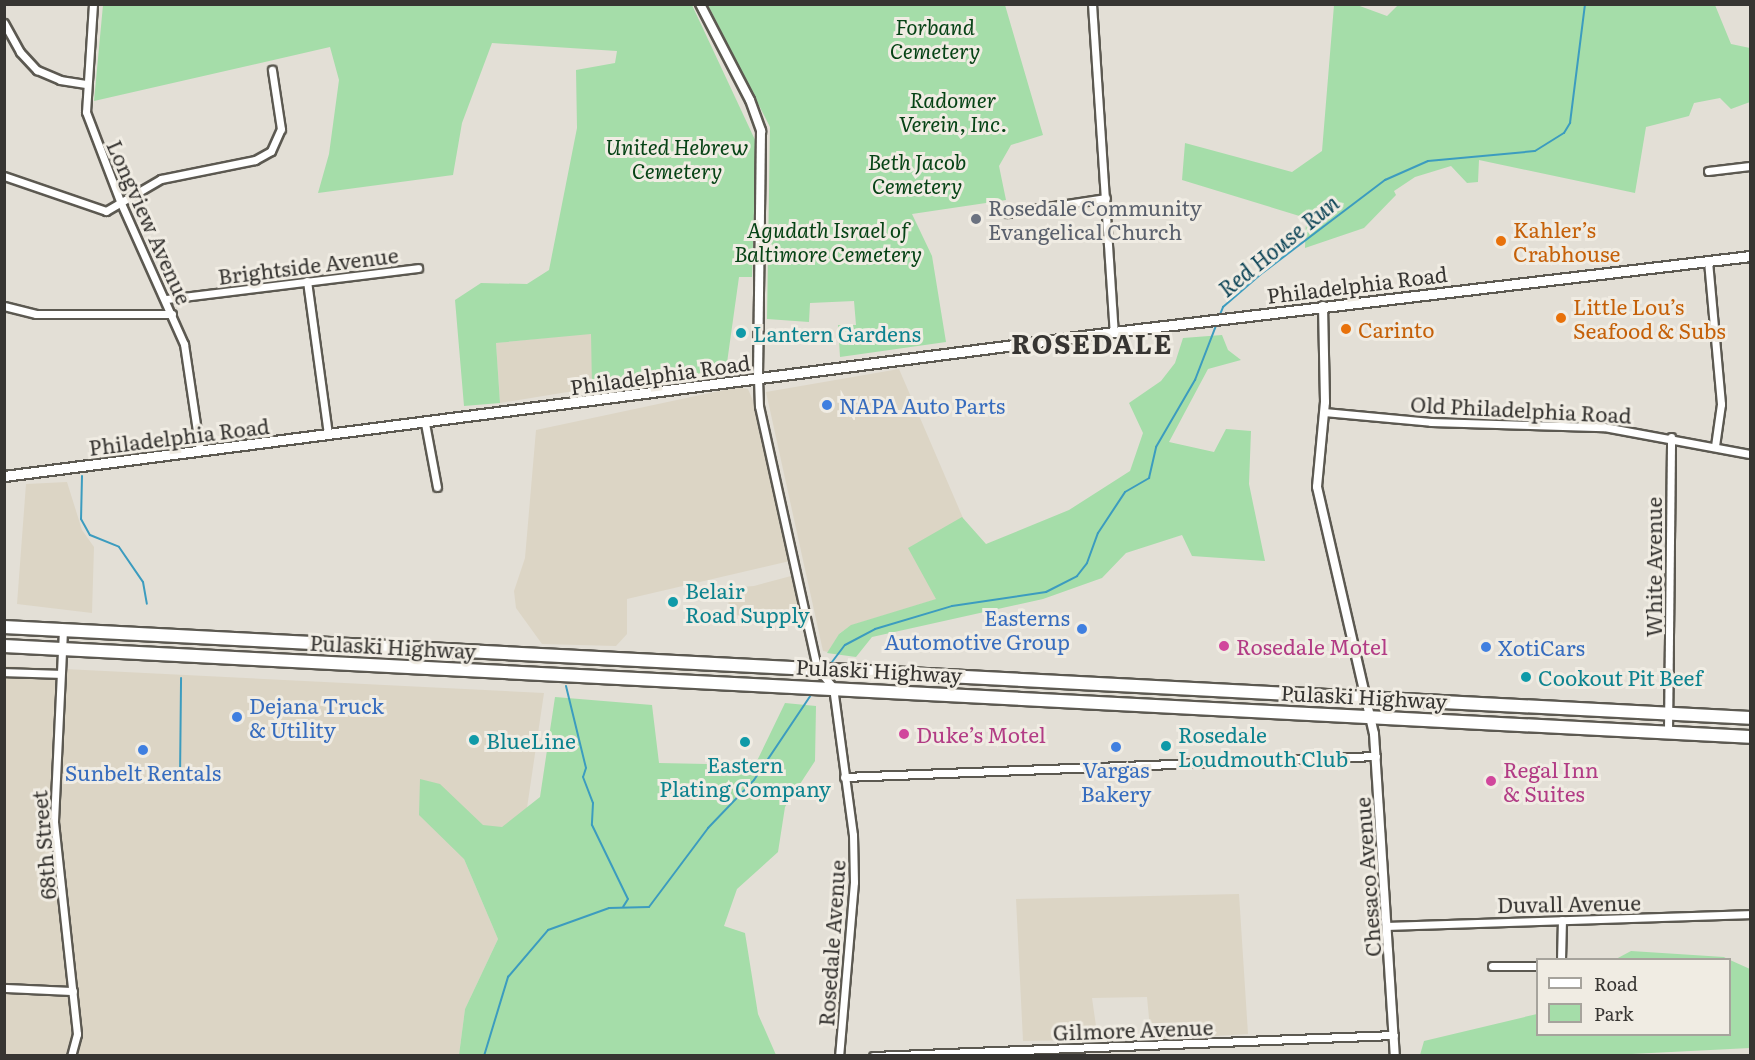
<!DOCTYPE html>
<meta charset="utf-8">
<style>
body{margin:0}
#map{position:relative;width:1755px;height:1060px;overflow:hidden;background:#e3dfd6;font-family:Literata,serif}
div>[style]{position:absolute}
.built>*{inset:0;background:#dcd5c5}
.green>*{inset:0;background:#a5dda9}
.stream>*{height:2px;margin:-1px;padding:0 1px;transform-origin:1px;border-radius:1px;background:#3c9cbf}
.roads{filter:drop-shadow(2px 0 #5c5951) drop-shadow(-2px 0 #5c5951) drop-shadow(0 2px #5c5951) drop-shadow(0 -2px #5c5951)}
.minor>*{height:7px;margin:-3.5px;padding:0 3.5px;transform-origin:3.5px;border-radius:3.5px;background:#fff}
.tertiary>*{height:8px;margin:-4px;padding:0 4px;transform-origin:4px;border-radius:4px;background:#fff}
.secondary>*{height:9px;margin:-4.5px;padding:0 4.5px;transform-origin:4.5px;border-radius:4.5px;background:#fff}
.trunk>*{height:12px;margin:-6px;padding:0 6px;transform-origin:6px;border-radius:6px;background:#fff}
.dots>*{width:16px;height:16px;translate:-50% -50%;box-sizing:border-box;border:3px solid #f0ece3;border-radius:50%}
span{translate:-50% -50%;white-space:nowrap;text-align:center;line-height:1.15;-webkit-text-stroke:6px #f0ece3;paint-order:stroke}
.park-label{font-size:21px;color:#064315;font-style:italic}
.worship-label{font-size:21px;color:#5b616d}
.left{translate:0 -50%;text-align:left}
.street-label{font-size:21px;color:#373532}
.food-label{font-size:21px;color:#c56008}
.culture-label{font-size:21px;color:#0d838f}
.shop-label{font-size:21px;color:#366cbe}
.right{translate:-100% -50%;text-align:right}
.hotel-label{font-size:21px;color:#b23c85}
.water-label{font-size:22px;color:#0b4356;font-style:italic}
.district-label{font-size:27px;color:#373532;font-weight:700;letter-spacing:1.5px}
.frame{position:absolute;inset:0;border:6px solid #373532;pointer-events:none}
.legend{position:absolute;left:1536px;top:958px;width:195px;height:78px;box-sizing:border-box;background:#f0ece3;border:2px solid #a6a39c;margin:0;padding:8px 10px;list-style:none;font-size:18px;color:#373532}
.legend li{display:flex;align-items:center;gap:12px;height:30px}
.legend b{width:30px;border:2px solid #a6a39c}
</style>
<div id="map">
<div class="built">
<i style="clip-path:polygon(592px 333px,592px 388px,500px 403px,496px 343px)"></i>
<i style="clip-path:polygon(899px 369px,963px 518px,937px 599px,852px 625px,840px 633px,828px 652px,823px 651px,766px 392px)"></i>
<i style="clip-path:polygon(738px 387px,748px 389px,757px 410px,790px 561px,627px 599px,627px 634px,616px 646px,542px 644px,516px 608px,514px 591px,525px 558px,536px 430px)"></i>
<i style="clip-path:polygon(67px 482px,82px 530px,94px 547px,92px 613px,17px 604px,26px 484px)"></i>
<i style="clip-path:polygon(791px 576px,799px 610px,729px 616px,728px 588px,754px 586px)"></i>
<i style="clip-path:polygon(4px 666px,544px 693px,519px 862px,464px 859px,498px 939px,465px 1009px,459px 1055px,5px 1055px)"></i>
<i style="clip-path:polygon(1239px 894px,1248px 1034px,1151px 1040px,1147px 997px,1092px 998px,1098px 1040px,1023px 1041px,1016px 899px)"></i>
</div>
<div class="green">
<i style="clip-path:polygon(103px 5px,692px 5px,756px 142px,752px 277px,739px 277px,726px 370px,592px 388px,591px 334px,496px 343px,500px 403px,464px 406px,455px 300px,481px 283px,527px 284px,549px 270px,577px 128px,576px 70px,615px 63px,617px 51px,492px 43px,462px 123px,453px 175px,318px 193px,329px 154px,339px 80px,330px 47px,94px 101px)"></i>
<i style="clip-path:polygon(708px 5px,1005px 5px,1043px 135px,1011px 145px,999px 166px,1006px 200px,912px 214px,932px 256px,946px 342px,840px 357px,838px 325px,856px 325px,854px 301px,810px 303px,809px 322px,767px 319px,770px 127px)"></i>
<i style="clip-path:polygon(1398px 5px,1715px 5px,1731px 44px,1750px 48px,1750px 102px,1731px 109px,1720px 98px,1694px 103px,1689px 116px,1646px 127px,1635px 193px,1479px 160px,1478px 182px,1467px 183px,1451px 166px,1415px 177px,1394px 191px,1396px 195px,1364px 228px,1305px 248px,1306px 218px,1182px 180px,1185px 143px,1292px 172px,1322px 151px,1334px 5px,1357px 5px,1387px 16px)"></i>
<i style="clip-path:polygon(1222px 335px,1228px 350px,1241px 360px,1208px 369px,1169px 442px,1214px 452px,1226px 429px,1251px 431px,1249px 484px,1265px 561px,1192px 556px,1182px 535px,1126px 553px,1102px 578px,1043px 599px,872px 637px,856px 657px,827px 653px,839px 634px,851px 625px,936px 599px,908px 548px,962px 517px,986px 544px,1069px 510px,1130px 471px,1143px 433px,1129px 403px,1161px 381px,1175px 363px,1183px 338px)"></i>
<i style="clip-path:polygon(555px 697px,652px 705px,659px 763px,755px 765px,785px 703px,816px 706px,815px 761px,785px 807px,778px 852px,737px 889px,724px 926px,745px 933px,758px 1014px,776px 1055px,459px 1055px,465px 1009px,498px 939px,464px 859px,419px 815px,420px 779px,440px 784px,483px 825px,502px 827px,540px 797px)"></i>
<i style="clip-path:polygon(1631px 951px,1724px 957px,1729px 960px,1616px 959px)"></i>
<i style="clip-path:polygon(1730px 960px,1750px 969px,1750px 1048px,1592px 1056px,1420px 1055px,1424px 1041px,1537px 1014px,1538px 1034px,1730px 1034px)"></i>
</div>
<div class="stream">
<i style="left:1219px;top:317px;width:11px;rotate:-68deg"></i>
<i style="left:1223px;top:307px;width:50px;rotate:-41deg"></i>
<i style="left:1261px;top:274px;width:156px;rotate:-37.2deg"></i>
<i style="left:1385px;top:180px;width:47px;rotate:-23.8deg"></i>
<i style="left:1428px;top:161px;width:107px;rotate:-5.3deg"></i>
<i style="left:1535px;top:151px;width:34px;rotate:-32deg"></i>
<i style="left:1564px;top:133px;width:12px;rotate:-59deg"></i>
<i style="left:1570px;top:123px;width:120px;rotate:-82.8deg"></i>
<i style="left:82px;top:476px;width:43px;rotate:91.3deg"></i>
<i style="left:81px;top:519px;width:18px;rotate:61deg"></i>
<i style="left:90px;top:535px;width:31px;rotate:22deg"></i>
<i style="left:119px;top:547px;width:42px;rotate:55.6deg"></i>
<i style="left:143px;top:582px;width:22px;rotate:80deg"></i>
<i style="left:832px;top:662px;width:21px;rotate:-53deg"></i>
<i style="left:845px;top:645px;width:34px;rotate:-28deg"></i>
<i style="left:875px;top:629px;width:80px;rotate:-16.6deg"></i>
<i style="left:952px;top:606px;width:95px;rotate:-8.5deg"></i>
<i style="left:1046px;top:592px;width:35px;rotate:-27deg"></i>
<i style="left:1077px;top:576px;width:16px;rotate:-52deg"></i>
<i style="left:1087px;top:563px;width:32px;rotate:-70deg"></i>
<i style="left:1098px;top:533px;width:49px;rotate:-56.6deg"></i>
<i style="left:1125px;top:492px;width:28px;rotate:-30deg"></i>
<i style="left:1149px;top:478px;width:32px;rotate:-77deg"></i>
<i style="left:1156px;top:447px;width:78px;rotate:-59.8deg"></i>
<i style="left:1195px;top:380px;width:61px;rotate:-68.9deg"></i>
<i style="left:566px;top:686px;width:84px;rotate:76.3deg"></i>
<i style="left:586px;top:768px;width:9px;rotate:108deg"></i>
<i style="left:583px;top:777px;width:28px;rotate:69deg"></i>
<i style="left:593px;top:803px;width:22px;rotate:93deg"></i>
<i style="left:592px;top:825px;width:82px;rotate:64.1deg"></i>
<i style="left:628px;top:899px;width:9px;rotate:122deg"></i>
<i style="left:180px;top:779px;width:101px;rotate:-89.4deg"></i>
<i style="left:484px;top:1056px;width:83px;rotate:-73.1deg"></i>
<i style="left:508px;top:977px;width:62px;rotate:-49.6deg"></i>
<i style="left:548px;top:930px;width:65px;rotate:-19.8deg"></i>
<i style="left:609px;top:908px;width:40px;rotate:-1.4deg"></i>
<i style="left:649px;top:907px;width:99px;rotate:-53.2deg"></i>
<i style="left:708px;top:828px;width:66px;rotate:-46.2deg"></i>
<i style="left:754px;top:780px;width:102px;rotate:-56.2deg"></i>
</div>
<div class="roads">
<div class="minor">
<i style="left:93px;top:4px;width:108px;rotate:93.7deg"></i>
<i style="left:86px;top:112px;width:95px;rotate:69.1deg"></i>
<i style="left:120px;top:201px;width:157px;rotate:65.9deg"></i>
<i style="left:184px;top:344px;width:108px;rotate:81.5deg"></i>
<i style="left:1092px;top:4px;width:329px;rotate:86.2deg"></i>
<i style="left:4px;top:23px;width:33px;rotate:61deg"></i>
<i style="left:20px;top:52px;width:25px;rotate:47deg"></i>
<i style="left:37px;top:70px;width:25px;rotate:23deg"></i>
<i style="left:60px;top:80px;width:26px;rotate:9deg"></i>
<i style="left:1708px;top:171px;width:42px;rotate:-6.8deg"></i>
<i style="left:4px;top:176px;width:108px;rotate:18.9deg"></i>
<i style="left:106px;top:211px;width:64px;rotate:-30.2deg"></i>
<i style="left:161px;top:179px;width:96px;rotate:-11.4deg"></i>
<i style="left:255px;top:160px;width:18px;rotate:-29deg"></i>
<i style="left:271px;top:151px;width:24px;rotate:-66deg"></i>
<i style="left:281px;top:129px;width:60px;rotate:-98.7deg"></i>
<i style="left:1008px;top:213px;width:99px;rotate:-8.7deg"></i>
<i style="left:1708px;top:261px;width:144px;rotate:84.8deg"></i>
<i style="left:1721px;top:404px;width:42px;rotate:98.1deg"></i>
<i style="left:307px;top:281px;width:155px;rotate:82.2deg"></i>
<i style="left:166px;top:299px;width:254px;rotate:-7deg"></i>
<i style="left:4px;top:306px;width:33px;rotate:14deg"></i>
<i style="left:36px;top:314px;width:136px"></i>
<i style="left:758px;top:378px;width:28px;rotate:88deg"></i>
<i style="left:759px;top:406px;width:268px;rotate:77.5deg"></i>
<i style="left:817px;top:668px;width:25px;rotate:50deg"></i>
<i style="left:833px;top:687px;width:149px;rotate:82.3deg"></i>
<i style="left:853px;top:835px;width:47px;rotate:88.8deg"></i>
<i style="left:854px;top:882px;width:175px;rotate:94.9deg"></i>
<i style="left:1324px;top:412px;width:107px;rotate:5.3deg"></i>
<i style="left:1431px;top:422px;width:173px;rotate:1.7deg"></i>
<i style="left:1604px;top:427px;width:148px;rotate:10.5deg"></i>
<i style="left:425px;top:423px;width:65px;rotate:79.4deg"></i>
<i style="left:63px;top:630px;width:192px;rotate:92.7deg"></i>
<i style="left:54px;top:822px;width:213px;rotate:83.8deg"></i>
<i style="left:77px;top:1034px;width:23px;rotate:105deg"></i>
<i style="left:4px;top:672px;width:56px;rotate:2deg"></i>
<i style="left:1668px;top:732px;width:295px;rotate:-89.4deg"></i>
<i style="left:844px;top:777px;width:532px;rotate:-2.26deg"></i>
<i style="left:1389px;top:926px;width:361px;rotate:-1.9deg"></i>
<i style="left:1561px;top:960px;width:40px;rotate:-88.6deg"></i>
<i style="left:1492px;top:966px;width:46px"></i>
<i style="left:4px;top:988px;width:69px;rotate:2.5deg"></i>
<i style="left:873px;top:1056px;width:521px;rotate:-2.31deg"></i>
</div>
<div class="tertiary">
<i style="left:700px;top:4px;width:108px;rotate:62.5deg"></i>
<i style="left:750px;top:100px;width:33px;rotate:70deg"></i>
<i style="left:761px;top:131px;width:247px;rotate:90.7deg"></i>
<i style="left:1323px;top:306px;width:96px;rotate:88.8deg"></i>
<i style="left:1325px;top:402px;width:85px;rotate:95.4deg"></i>
<i style="left:1317px;top:487px;width:253px;rotate:77deg"></i>
<i style="left:1374px;top:734px;width:323px;rotate:86.3deg"></i>
</div>
<div class="secondary">
<i style="left:4px;top:476px;width:1119px;rotate:-7.39deg"></i>
<i style="left:1114px;top:332px;width:641px;rotate:-6.81deg"></i>
</div>
<div class="trunk">
<i style="left:4px;top:627px;width:1748px;rotate:2.98deg"></i>
<i style="left:4px;top:646px;width:1748px;rotate:2.98deg"></i>
</div>
</div>
<div class="dots">
<i style="left:976px;top:219px;background:#6b7280"></i>
<i style="left:1501px;top:241px;background:#e8710a"></i>
<i style="left:1561px;top:318px;background:#e8710a"></i>
<i style="left:1346px;top:329px;background:#e8710a"></i>
<i style="left:741px;top:333px;background:#0f9aa8"></i>
<i style="left:827px;top:405px;background:#3f7fe0"></i>
<i style="left:673px;top:602px;background:#0f9aa8"></i>
<i style="left:1082px;top:629px;background:#3f7fe0"></i>
<i style="left:1224px;top:646px;background:#d1479c"></i>
<i style="left:1486px;top:647px;background:#3f7fe0"></i>
<i style="left:1526px;top:677px;background:#0f9aa8"></i>
<i style="left:237px;top:717px;background:#3f7fe0"></i>
<i style="left:904px;top:734px;background:#d1479c"></i>
<i style="left:474px;top:740px;background:#0f9aa8"></i>
<i style="left:745px;top:742px;background:#0f9aa8"></i>
<i style="left:1166px;top:746px;background:#0f9aa8"></i>
<i style="left:1116px;top:747px;background:#3f7fe0"></i>
<i style="left:143px;top:750px;background:#3f7fe0"></i>
<i style="left:1491px;top:781px;background:#d1479c"></i>
</div>
<div class="park-label">
<span style="left:935px;top:38px">Forband<br>Cemetery</span>
<span style="left:953px;top:111px">Radomer<br>Verein, Inc.</span>
<span style="left:677px;top:158px">United Hebrew<br>Cemetery</span>
<span style="left:917px;top:173px">Beth Jacob<br>Cemetery</span>
<span style="left:828px;top:241px">Agudath Israel of<br>Baltimore Cemetery</span>
</div>
<div class="worship-label">
<span class="left" style="left:988px;top:219px">Rosedale Community<br>Evangelical Church</span>
</div>
<div class="street-label">
<span style="left:150px;top:222px;rotate:66deg">Longview Avenue</span>
<span style="left:308px;top:265px;rotate:-7deg">Brightside Avenue</span>
<span style="left:1357px;top:284px;rotate:-7deg">Philadelphia Road</span>
<span style="left:660px;top:374px;rotate:-8deg">Philadelphia Road</span>
<span style="left:1521px;top:409px;rotate:3deg">Old Philadelphia Road</span>
<span style="left:179px;top:436px;rotate:-7deg">Philadelphia Road</span>
<span style="left:1653px;top:567px;rotate:-90deg">White Avenue</span>
<span style="left:393px;top:646px;rotate:3deg">Pulaski Highway</span>
<span style="left:879px;top:670px;rotate:3deg">Pulaski Highway</span>
<span style="left:1364px;top:696px;rotate:3deg">Pulaski Highway</span>
<span style="left:43px;top:845px;rotate:-95deg">68th Street</span>
<span style="left:1367px;top:877px;rotate:-94deg">Chesaco Avenue</span>
<span style="left:1569px;top:903px;rotate:-1deg">Duvall Avenue</span>
<span style="left:831px;top:943px;rotate:-86deg">Rosedale Avenue</span>
<span style="left:1133px;top:1029px;rotate:-2deg">Gilmore Avenue</span>
</div>
<div class="food-label">
<span class="left" style="left:1513px;top:241px">Kahler’s<br>Crabhouse</span>
<span class="left" style="left:1573px;top:318px">Little Lou’s<br>Seafood &amp; Subs</span>
<span class="left" style="left:1358px;top:329px">Carinto</span>
</div>
<div class="culture-label">
<span class="left" style="left:753px;top:333px">Lantern Gardens</span>
<span class="left" style="left:685px;top:602px">Belair<br>Road Supply</span>
<span class="left" style="left:1538px;top:677px">Cookout Pit Beef</span>
<span class="left" style="left:1178px;top:746px">Rosedale<br>Loudmouth Club</span>
<span class="left" style="left:486px;top:740px">BlueLine</span>
<span style="left:745px;top:776px">Eastern<br>Plating Company</span>
</div>
<div class="shop-label">
<span class="left" style="left:839px;top:405px">NAPA Auto Parts</span>
<span class="right" style="left:1070px;top:629px">Easterns<br>Automotive Group</span>
<span class="left" style="left:1498px;top:647px">XotiCars</span>
<span class="left" style="left:249px;top:717px">Dejana Truck<br>&amp; Utility</span>
<span style="left:1116px;top:781px">Vargas<br>Bakery</span>
<span style="left:143px;top:772px">Sunbelt Rentals</span>
</div>
<div class="hotel-label">
<span class="left" style="left:1236px;top:646px">Rosedale Motel</span>
<span class="left" style="left:916px;top:734px">Duke’s Motel</span>
<span class="left" style="left:1503px;top:781px">Regal Inn<br>&amp; Suites</span>
</div>
<div class="water-label">
<span style="left:1278px;top:245px;rotate:-39deg">Red House Run</span>
</div>
<div class="district-label">
<span style="left:1092px;top:343px">ROSEDALE</span>
</div>
<div class="frame"></div>
<ul class="legend">
<li><b style="height:8px;background:#fff"></b>Road</li>
<li><b style="height:16px;background:#a5dda9"></b>Park</li>
</ul>
</div>
